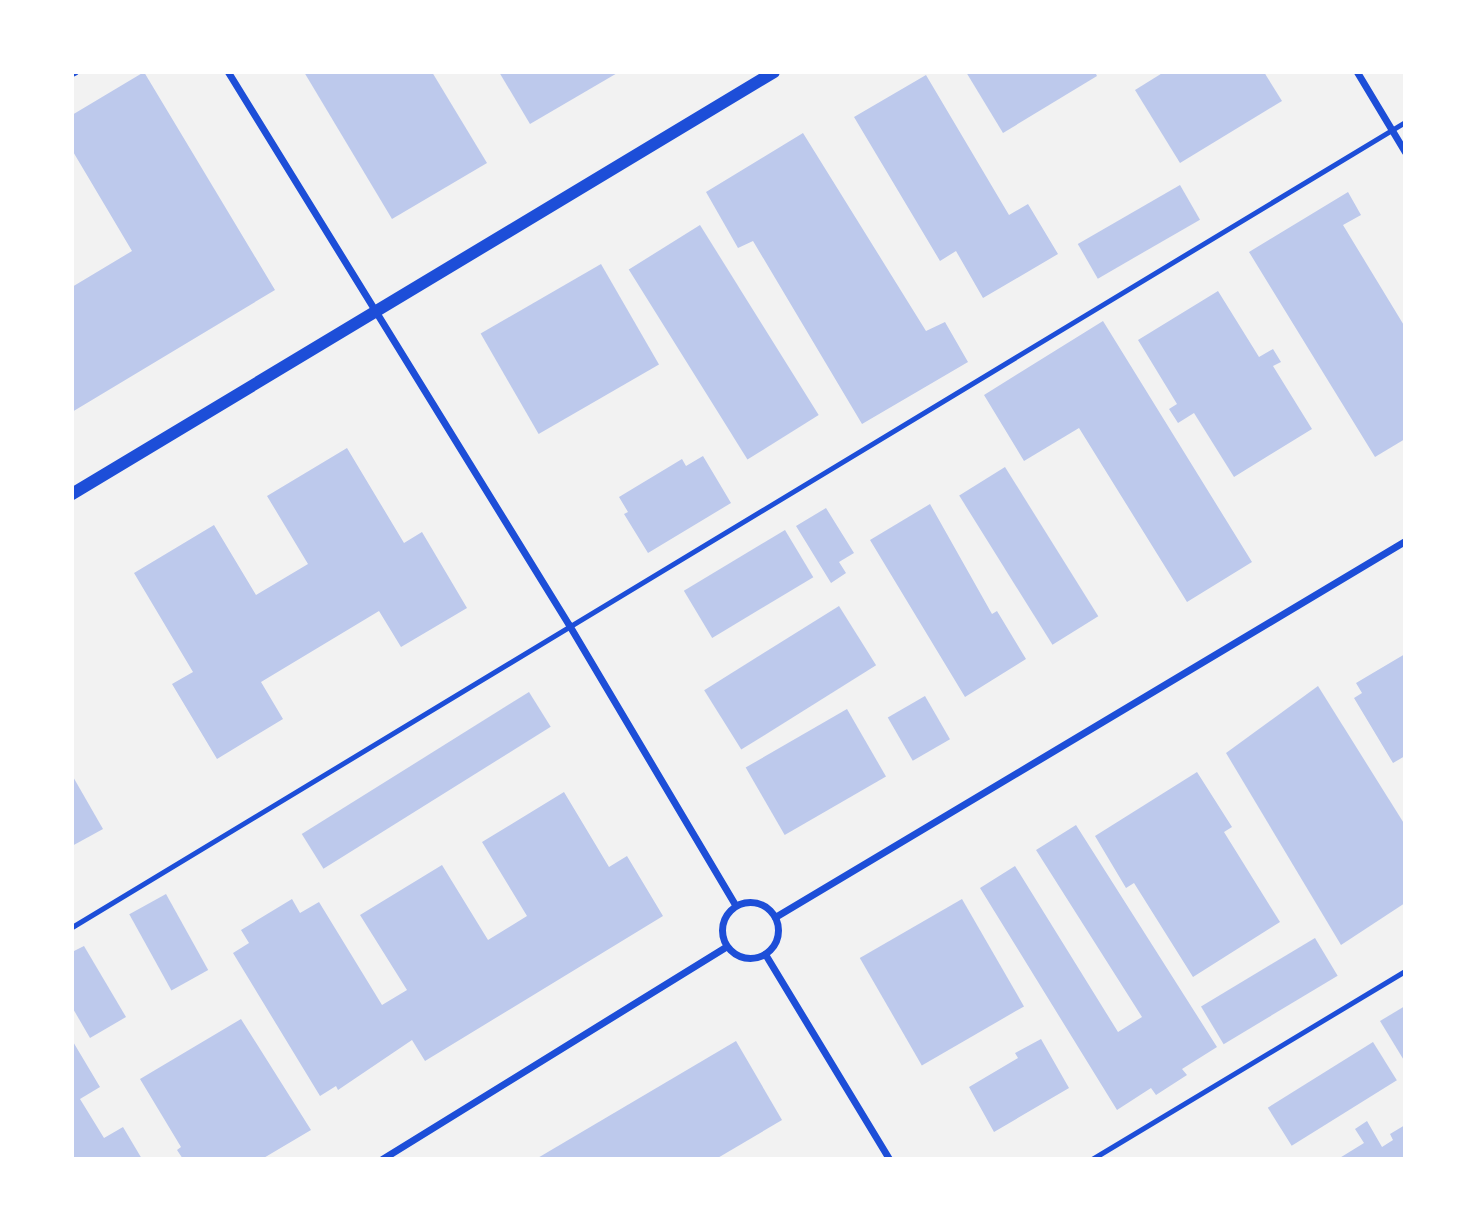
<!DOCTYPE html>
<style>
body{margin:0}
#map{position:relative;width:1477px;height:1231px;overflow:hidden;background:#f2f2f2;font-family:"IBM Plex Sans",sans-serif}
div>[style]{position:absolute}
.building>*{inset:0;background:#bdc9ec;transform-origin:0 0}
.service>*{height:5px;margin:-2.5px;padding:0 2.5px;transform-origin:2.5px;border-radius:2.5px;background:#1d4ed8}
.minor>*{height:7px;margin:-3.5px;padding:0 3.5px;transform-origin:3.5px;border-radius:3.5px;background:#1d4ed8}
.minor>.ring{margin:-3.5px;padding:0;box-sizing:content-box;background:none;border:7px solid #1d4ed8;border-radius:50%}
.tertiary>*{height:12px;margin:-6px;padding:0 6px;transform-origin:6px;border-radius:6px;background:#1d4ed8}
span{translate:-50% -50%;white-space:nowrap;text-align:center;line-height:1.15;-webkit-text-stroke:5px #fff;paint-order:stroke}
.frame{position:absolute;inset:0;border:74px solid #fff;pointer-events:none}
</style>
<div id="map">
<div class="building">
<i style="clip-path:polygon(144px 72px,275px 290px,72px 412px,72px 287px,132px 251px,72px 150px,72px 115px)"></i>
<i style="clip-path:polygon(304px 72px,432px 72px,487px 163px,392px 219px)"></i>
<i style="clip-path:polygon(499px 72px,619px 72px,530px 124px)"></i>
<i style="clip-path:polygon(966px 72px,1095px 72px,1097px 76px,1003px 133px)"></i>
<i style="clip-path:polygon(1164px 72px,1264px 72px,1282px 101px,1180px 163px,1135px 90px)"></i>
<i style="clip-path:polygon(926px 75px,1009px 215px,1028px 204px,1058px 254px,983px 298px,956px 251px,940px 261px,854px 117px)"></i>
<i style="clip-path:polygon(803px 133px,926px 331px,945px 322px,968px 362px,862px 424px,753px 241px,738px 248px,706px 192px)"></i>
<i style="left:1180px;top:185px;width:40px;height:118px;rotate:60deg"></i>
<i style="clip-path:polygon(1348px 192px,1361px 215px,1343px 225px,1405px 327px,1405px 439px,1375px 457px,1249px 252px)"></i>
<i style="left:700px;top:225px;width:224px;height:84px;rotate:58deg"></i>
<i style="left:601px;top:264px;width:116px;height:139px;rotate:60deg"></i>
<i style="clip-path:polygon(1218px 291px,1259px 357px,1273px 349px,1281px 362px,1273px 366px,1312px 429px,1234px 477px,1194px 413px,1178px 423px,1169px 409px,1177px 404px,1138px 340px)"></i>
<i style="clip-path:polygon(1103px 321px,1252px 562px,1187px 602px,1079px 428px,1024px 461px,984px 395px)"></i>
<i style="clip-path:polygon(347px 448px,404px 543px,422px 532px,467px 608px,401px 647px,379px 611px,261px 682px,283px 719px,217px 759px,172px 684px,193px 672px,134px 573px,214px 525px,256px 595px,308px 564px,267px 496px)"></i>
<i style="clip-path:polygon(703px 456px,731px 503px,648px 553px,624px 514px,628px 512px,619px 497px,682px 459px,686px 466px)"></i>
<i style="left:1005px;top:467px;width:176px;height:54px;rotate:58deg"></i>
<i style="clip-path:polygon(930px 504px,992px 614px,997px 611px,1026px 659px,965px 697px,870px 540px)"></i>
<i style="clip-path:polygon(826px 508px,854px 553px,839px 562px,846px 573px,831px 583px,796px 526px)"></i>
<i style="left:785px;top:530px;width:55px;height:118px;rotate:59deg"></i>
<i style="left:839px;top:606px;width:70px;height:159px;rotate:58deg"></i>
<i style="clip-path:polygon(1405px 654px,1405px 756px,1393px 763px,1354px 698px,1362px 693px,1356px 683px)"></i>
<i style="clip-path:polygon(1318px 686px,1405px 825px,1405px 903px,1341px 945px,1226px 753px)"></i>
<i style="left:529px;top:692px;width:41px;height:268px;rotate:58deg"></i>
<i style="left:925px;top:696px;width:50px;height:43px;rotate:60deg"></i>
<i style="left:847px;top:709px;width:78px;height:117px;rotate:60deg"></i>
<i style="clip-path:polygon(1197px 772px,1232px 827px,1224px 832px,1280px 922px,1193px 977px,1134px 883px,1126px 888px,1095px 836px)"></i>
<i style="clip-path:polygon(72px 775px,103px 829px,72px 846px)"></i>
<i style="clip-path:polygon(564px 792px,609px 867px,627px 856px,663px 916px,425px 1061px,412px 1040px,338px 1090px,336px 1086px,320px 1096px,233px 953px,249px 943px,241px 930px,292px 899px,300px 913px,319px 902px,382px 1005px,407px 990px,360px 915px,442px 865px,488px 940px,527px 916px,482px 842px)"></i>
<i style="clip-path:polygon(1076px 825px,1217px 1047px,1182px 1069px,1187px 1075px,1156px 1095px,1151px 1088px,1117px 1110px,980px 888px,1015px 866px,1118px 1032px,1142px 1017px,1036px 850px)"></i>
<i style="left:166px;top:894px;width:87px;height:42px;rotate:61deg"></i>
<i style="left:962px;top:899px;width:124px;height:118px;rotate:60deg"></i>
<i style="left:1315px;top:938px;width:44px;height:133px;rotate:59deg"></i>
<i style="clip-path:polygon(84px 946px,126px 1017px,90px 1038px,72px 1007px,72px 952px)"></i>
<i style="clip-path:polygon(1405px 1006px,1405px 1062px,1380px 1021px)"></i>
<i style="clip-path:polygon(241px 1019px,311px 1130px,262px 1159px,183px 1159px,177px 1150px,181px 1147px,140px 1079px)"></i>
<i style="clip-path:polygon(1041px 1039px,1069px 1088px,994px 1132px,969px 1087px,1018px 1058px,1015px 1053px)"></i>
<i style="clip-path:polygon(72px 1040px,100px 1087px,80px 1099px,104px 1138px,123px 1127px,142px 1159px,72px 1158px)"></i>
<i style="clip-path:polygon(736px 1041px,782px 1120px,716px 1159px,536px 1159px)"></i>
<i style="left:1373px;top:1042px;width:45px;height:124px;rotate:58deg"></i>
<i style="clip-path:polygon(1367px 1121px,1382px 1147px,1393px 1140px,1390px 1134px,1405px 1125px,1405px 1159px,1338px 1159px,1364px 1143px,1355px 1129px)"></i>
</div>
<div class="service">
<i style="left:72px;top:74px;width:4px;rotate:-27deg"></i>
<i style="left:72px;top:927px;width:1557px;rotate:-31.13deg"></i>
<i style="left:1092px;top:1159px;width:365px;rotate:-31deg"></i>
</div>
<div class="minor">
<i style="left:228px;top:72px;width:650px;rotate:58.34deg"></i>
<i style="left:569px;top:625px;width:326px;rotate:59.3deg"></i>
<i style="left:1357px;top:72px;width:93px;rotate:59deg"></i>
<i class="ring" style="left:722px;top:902px;width:49px;height:49px"></i>
<i style="left:775px;top:917px;width:734px;rotate:-30.83deg"></i>
<i style="left:765px;top:954px;width:240px;rotate:58.8deg"></i>
<i style="left:382px;top:1159px;width:405px;rotate:-31.7deg"></i>
</div>
<div class="tertiary">
<i style="left:72px;top:494px;width:819px;rotate:-31.01deg"></i>
</div>
<div class="frame"></div>
</div>
